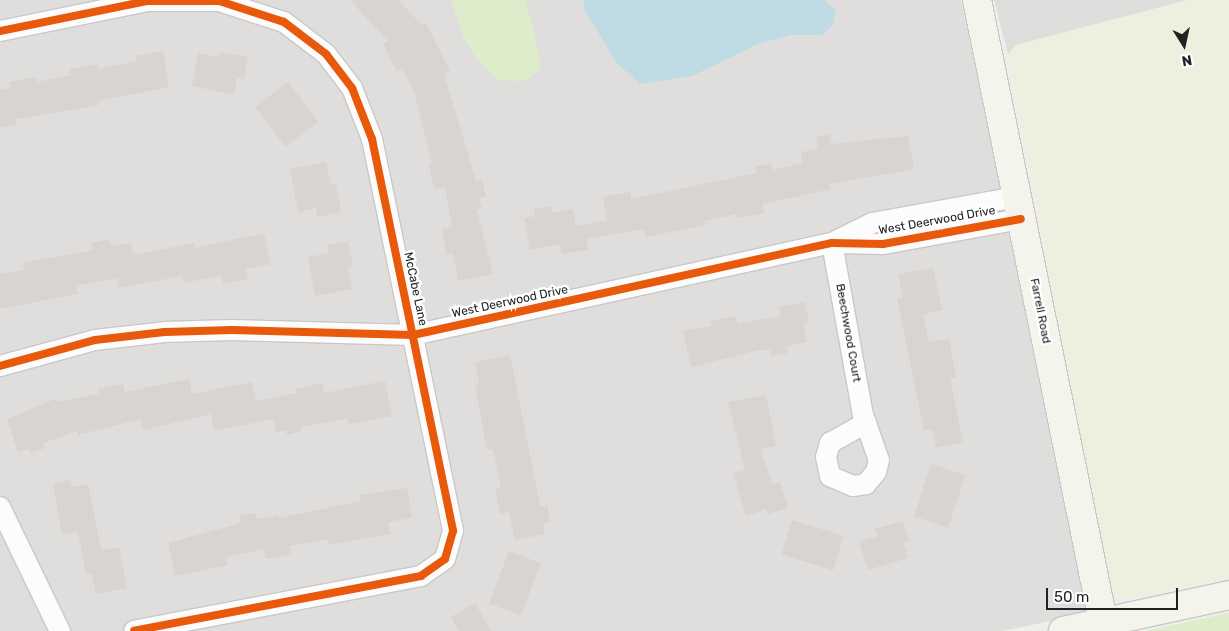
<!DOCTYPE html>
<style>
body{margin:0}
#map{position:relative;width:1229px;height:631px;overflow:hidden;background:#f0eeeb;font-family:Rubik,sans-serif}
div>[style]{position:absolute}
.residential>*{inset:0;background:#dfdedc}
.farmland>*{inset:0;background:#efefdf}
.grass>*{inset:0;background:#ddeccb}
.water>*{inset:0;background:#bfdbe3}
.building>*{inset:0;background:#d7d4d2;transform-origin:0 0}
.roads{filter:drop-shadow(1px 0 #c9c8c7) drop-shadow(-1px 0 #c9c8c7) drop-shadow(0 1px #c9c8c7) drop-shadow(0 -1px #c9c8c7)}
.street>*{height:20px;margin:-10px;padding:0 10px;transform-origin:10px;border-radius:10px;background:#fdfcfc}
.secondary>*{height:28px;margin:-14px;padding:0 14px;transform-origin:14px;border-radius:14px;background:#f4f4ed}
.cycleway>*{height:8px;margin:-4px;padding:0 4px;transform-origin:4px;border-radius:4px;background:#e8590c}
span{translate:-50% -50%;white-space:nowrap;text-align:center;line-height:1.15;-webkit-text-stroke:5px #fff;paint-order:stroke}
.street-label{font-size:12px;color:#222}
.north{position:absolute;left:1159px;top:20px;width:50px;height:50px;-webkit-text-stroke:4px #fff;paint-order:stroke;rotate:170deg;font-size:14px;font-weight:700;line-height:20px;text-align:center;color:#222}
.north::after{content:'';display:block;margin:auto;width:18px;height:22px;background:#222;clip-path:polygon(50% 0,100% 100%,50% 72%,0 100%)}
.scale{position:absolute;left:1046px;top:588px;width:132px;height:22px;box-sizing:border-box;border:2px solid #222;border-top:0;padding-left:6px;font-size:15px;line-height:18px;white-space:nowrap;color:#222;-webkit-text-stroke:4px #fff;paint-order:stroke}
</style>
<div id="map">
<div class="residential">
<i style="clip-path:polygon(0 0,961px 0,1090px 613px,1002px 631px,0 631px)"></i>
<i style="clip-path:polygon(994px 0,1188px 0,1016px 45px,1008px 55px)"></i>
</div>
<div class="farmland">
<i style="clip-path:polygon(1188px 0,1229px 0,1229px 577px,1120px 599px,1110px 589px,1008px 55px,1016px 45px)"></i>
</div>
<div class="grass">
<i style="clip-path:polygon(451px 0,525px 0,535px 35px,541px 69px,524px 81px,498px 80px,475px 56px,464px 38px)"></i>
<i style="clip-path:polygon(1229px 613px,1229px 631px,1145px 631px)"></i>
</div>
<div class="water">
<i style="clip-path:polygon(583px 0,825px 0,836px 11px,833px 25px,822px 35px,790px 35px,758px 44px,692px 76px,640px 84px,617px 63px,586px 13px)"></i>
</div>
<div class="building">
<i style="clip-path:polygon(350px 0,398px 0,422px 25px,426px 23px,450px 71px,444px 74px,476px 181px,482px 180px,486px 196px,479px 198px,482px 209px,477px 210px,493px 274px,458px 281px,453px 253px,447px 255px,442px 229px,452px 227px,445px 187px,434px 189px,429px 164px,432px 163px,414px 92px,402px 69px,397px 71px,383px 44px,388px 41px)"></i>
<i style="clip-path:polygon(163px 51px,169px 87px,98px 101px,99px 105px,16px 119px,17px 124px,0 128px,0 90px,10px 88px,9px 82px,36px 77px,37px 82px,71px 75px,70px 69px,97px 64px,98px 69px,137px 61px,136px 56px)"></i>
<i style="clip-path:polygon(220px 52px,248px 57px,244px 79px,237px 78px,234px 95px,192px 86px,198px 53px,219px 57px)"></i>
<i style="left:288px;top:82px;width:50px;height:41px;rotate:53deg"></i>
<i style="clip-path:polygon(829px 134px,831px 144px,908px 136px,914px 169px,829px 184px,831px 189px,762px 204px,764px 213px,738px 218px,737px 214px,705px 221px,705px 225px,646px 237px,644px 229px,586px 239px,588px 250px,562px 254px,560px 244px,530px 250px,524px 218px,535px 216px,534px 209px,551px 206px,552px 213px,573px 209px,576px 226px,607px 220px,603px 197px,630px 192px,631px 199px,756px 173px,755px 167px,771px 163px,773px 170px,803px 163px,801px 152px,818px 149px,816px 137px)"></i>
<i style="clip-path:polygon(326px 162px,331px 184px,336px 184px,341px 212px,317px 217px,316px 208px,298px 212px,290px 169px)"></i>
<i style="clip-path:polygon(264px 233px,271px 264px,246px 269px,248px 279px,223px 284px,222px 275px,184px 283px,182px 276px,119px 288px,117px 278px,76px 286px,78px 294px,0 309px,0 274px,24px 270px,23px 263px,93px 250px,91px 243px,109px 239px,111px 246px,131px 243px,133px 255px,194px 243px,195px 248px)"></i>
<i style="clip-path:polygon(348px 241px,353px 267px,348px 268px,352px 289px,315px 296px,308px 257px,329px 253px,328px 245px)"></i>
<i style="clip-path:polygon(933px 268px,942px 310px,923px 314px,929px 342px,949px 339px,956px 377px,950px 379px,963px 442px,936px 448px,932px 429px,924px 430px,897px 298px,903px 297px,898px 274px)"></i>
<i style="clip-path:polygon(805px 302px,809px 323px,804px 324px,807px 342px,787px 346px,788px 353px,771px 356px,770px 350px,759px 350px,691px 367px,683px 331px,711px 326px,710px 321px,736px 316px,737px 324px,781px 316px,779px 307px)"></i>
<i style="clip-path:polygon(510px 355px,540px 506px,547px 505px,550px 522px,543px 523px,545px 534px,515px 540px,509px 512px,500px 514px,495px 489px,501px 487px,493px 449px,487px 450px,475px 385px,479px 384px,475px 362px)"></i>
<i style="clip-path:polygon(189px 379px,192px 394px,252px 382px,256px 401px,296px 393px,296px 389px,322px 383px,324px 393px,385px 381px,392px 416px,348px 424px,347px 418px,301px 427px,302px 431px,287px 435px,286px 430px,276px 432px,274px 419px,214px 431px,211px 414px,143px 430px,141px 419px,78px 435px,77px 431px,43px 443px,45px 448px,30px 453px,29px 449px,18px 452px,7px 419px,57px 398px,58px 402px,99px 394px,98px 389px,123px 384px,125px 392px)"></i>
<i style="clip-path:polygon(766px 395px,776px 446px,761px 449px,772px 484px,780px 482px,788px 508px,768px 514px,766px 509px,746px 516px,733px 473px,745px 470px,728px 402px)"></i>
<i style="left:931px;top:464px;width:36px;height:55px;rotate:18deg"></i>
<i style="clip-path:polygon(70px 480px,72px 487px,88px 484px,100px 545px,102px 550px,119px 547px,127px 588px,96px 594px,92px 574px,86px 575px,78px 532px,62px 535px,53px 484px)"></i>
<i style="clip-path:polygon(407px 488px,412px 518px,388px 522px,390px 534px,328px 545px,327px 539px,289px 546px,291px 554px,266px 559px,264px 549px,226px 557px,228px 565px,175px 576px,168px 543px,241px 523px,239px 516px,256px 513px,257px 519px,278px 515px,279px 518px,361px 501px,360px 495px)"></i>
<i style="left:792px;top:520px;width:54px;height:36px;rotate:17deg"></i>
<i style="clip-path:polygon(903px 521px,909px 540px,903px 542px,908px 558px,868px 570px,859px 542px,878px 536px,875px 529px)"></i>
<i style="left:509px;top:551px;width:34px;height:56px;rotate:21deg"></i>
<i style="clip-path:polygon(475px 603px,491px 631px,459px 631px,451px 617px)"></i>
</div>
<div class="roads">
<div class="street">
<i style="left:0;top:31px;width:151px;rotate:-11.5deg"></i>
<i style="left:148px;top:1px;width:71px"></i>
<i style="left:219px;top:1px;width:68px;rotate:17.9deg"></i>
<i style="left:284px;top:22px;width:53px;rotate:37.3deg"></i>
<i style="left:326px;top:54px;width:43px;rotate:52.6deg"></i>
<i style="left:352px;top:88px;width:55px;rotate:68.6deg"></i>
<i style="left:372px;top:139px;width:400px;rotate:78.3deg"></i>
<i style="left:453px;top:531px;width:29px;rotate:106deg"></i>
<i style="left:445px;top:559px;width:29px;rotate:145deg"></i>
<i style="left:421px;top:576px;width:292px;rotate:169.2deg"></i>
<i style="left:836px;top:241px;width:40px;rotate:-26.6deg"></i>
<i style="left:872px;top:223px;width:146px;rotate:-10.2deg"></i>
<i style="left:832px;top:243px;width:175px;rotate:79.8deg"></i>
<i style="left:863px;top:415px;width:9px;rotate:69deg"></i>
<i style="left:866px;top:423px;width:39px;rotate:71deg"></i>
<i style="left:879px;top:460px;width:12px;rotate:104deg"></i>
<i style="left:876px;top:472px;width:16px;rotate:130deg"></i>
<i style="left:866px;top:484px;width:13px;rotate:171deg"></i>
<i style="left:853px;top:486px;width:25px;rotate:-157deg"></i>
<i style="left:830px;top:476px;width:19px;rotate:-102deg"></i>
<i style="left:826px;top:457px;width:15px;rotate:-74deg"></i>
<i style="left:830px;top:443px;width:41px;rotate:-29.1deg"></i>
<i style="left:0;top:366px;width:98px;rotate:-15.3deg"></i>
<i style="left:95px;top:340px;width:70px;rotate:-6.5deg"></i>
<i style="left:165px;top:332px;width:67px;rotate:-1.7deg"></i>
<i style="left:232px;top:330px;width:181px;rotate:1.6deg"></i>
<i style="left:413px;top:335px;width:429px;rotate:-12.4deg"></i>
<i style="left:832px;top:243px;width:51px;rotate:1.1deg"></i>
<i style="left:883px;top:244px;width:140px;rotate:-10.3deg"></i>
<i style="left:0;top:507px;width:138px;rotate:64.2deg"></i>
</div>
<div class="secondary">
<i style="left:977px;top:0;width:644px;rotate:78.53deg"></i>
<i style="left:1063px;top:631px;width:170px;rotate:-12.2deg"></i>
</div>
</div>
<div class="cycleway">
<i style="left:0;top:31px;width:151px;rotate:-11.5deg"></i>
<i style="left:148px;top:1px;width:71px"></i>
<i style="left:219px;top:1px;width:68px;rotate:17.9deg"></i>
<i style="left:284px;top:22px;width:53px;rotate:37.3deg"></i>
<i style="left:326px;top:54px;width:43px;rotate:52.6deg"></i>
<i style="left:352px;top:88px;width:55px;rotate:68.6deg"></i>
<i style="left:372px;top:139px;width:400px;rotate:78.3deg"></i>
<i style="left:453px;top:531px;width:29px;rotate:106deg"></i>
<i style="left:445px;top:559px;width:29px;rotate:145deg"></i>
<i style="left:421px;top:576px;width:292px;rotate:169.2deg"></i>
<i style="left:0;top:366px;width:98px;rotate:-15.3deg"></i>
<i style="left:95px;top:340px;width:70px;rotate:-6.5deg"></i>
<i style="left:165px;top:332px;width:67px;rotate:-1.7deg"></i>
<i style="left:232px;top:330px;width:181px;rotate:1.6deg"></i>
<i style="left:413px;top:335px;width:429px;rotate:-12.4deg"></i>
<i style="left:832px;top:243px;width:51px;rotate:1.1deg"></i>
<i style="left:883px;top:244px;width:140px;rotate:-10.3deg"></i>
</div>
<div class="street-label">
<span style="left:937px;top:221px;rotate:-10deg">West Deerwood Drive</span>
<span style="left:415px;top:289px;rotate:78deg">McCabe Lane</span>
<span style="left:510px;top:302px;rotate:-12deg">West Deerwood Drive</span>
<span style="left:1040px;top:311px;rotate:79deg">Farrell Road</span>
<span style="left:848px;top:333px;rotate:80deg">Beechwood Court</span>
</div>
<div class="north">N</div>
<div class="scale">50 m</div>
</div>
